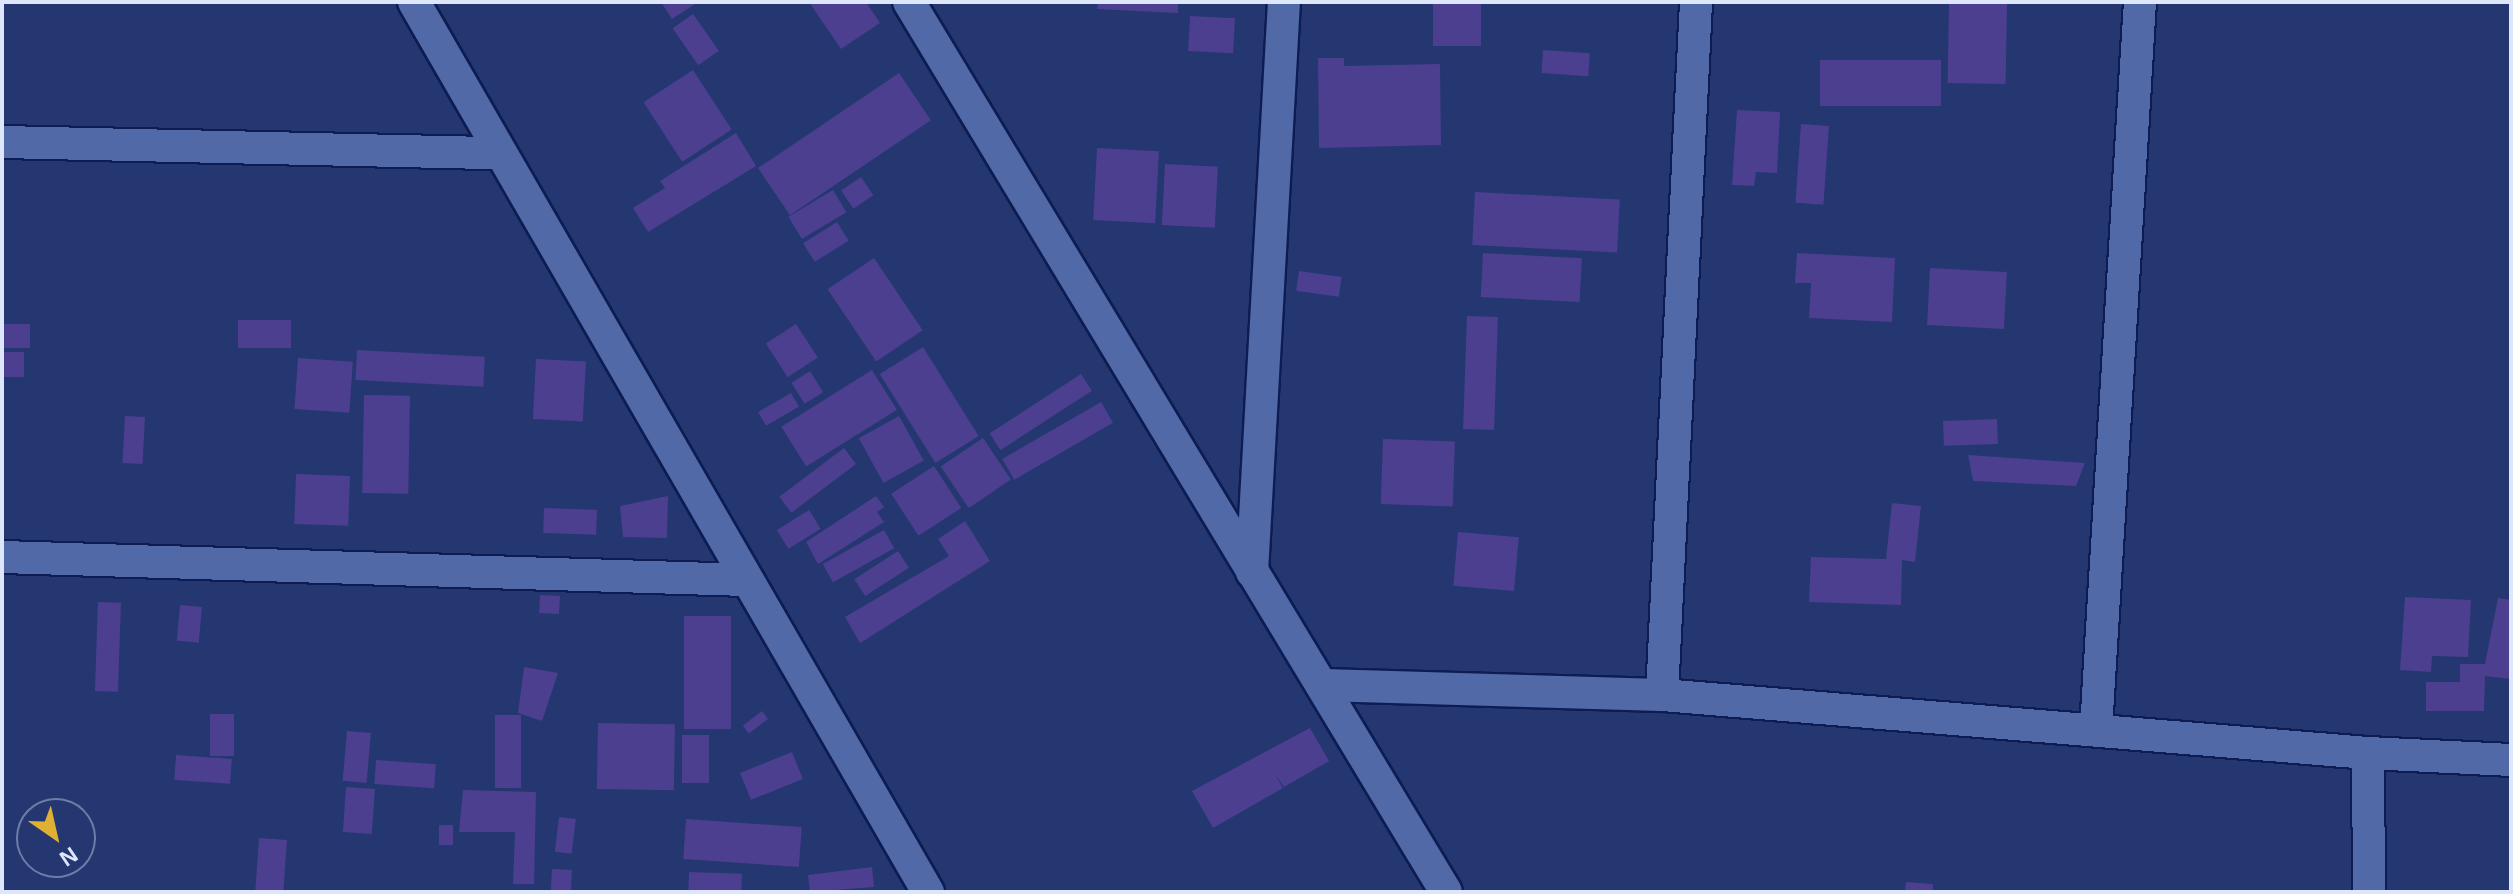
<!DOCTYPE html>
<style>
body{margin:0}
#map{position:relative;width:2513px;height:894px;overflow:hidden;background:#243770;font-family:Arial,sans-serif}
div>[style]{position:absolute}
.building>*{inset:0;background:#4c3f8f;transform-origin:0 0}
.roads{filter:drop-shadow(2px 0 #0d1c52) drop-shadow(-2px 0 #0d1c52) drop-shadow(0 2px #0d1c52) drop-shadow(0 -2px #0d1c52)}
.minor>*{height:32px;margin:-16px;padding:0 16px;transform-origin:16px;border-radius:16px;background:#5169a6}
span{translate:-50% -50%;white-space:nowrap;text-align:center;line-height:1.15;-webkit-text-stroke:8px #243770;paint-order:stroke}
.frame{position:absolute;inset:0;border:4px solid #dde6fb;pointer-events:none}
.north{position:absolute;left:16px;top:798px;width:80px;height:80px;box-sizing:border-box;background:#243770;border:2px solid #6e7da8;border-radius:50%;rotate:146deg;font-size:22px;font-weight:700;line-height:32px;text-align:center;color:#dde6fb}
.north::after{content:'';display:block;margin:auto;width:28px;height:36px;background:#dfb034;clip-path:polygon(50% 0,100% 100%,50% 72%,0 100%)}
</style>
<div id="map">
<div class="building">
<i style="clip-path:polygon(661px 2px,698px 2px,672px 19px)"></i>
<i style="clip-path:polygon(809px 2px,866px 2px,880px 23px,841px 49px)"></i>
<i style="clip-path:polygon(1098px 2px,1178px 2px,1178px 13px,1097px 9px)"></i>
<i style="left:1433px;top:2px;width:48px;height:44px"></i>
<i style="left:1949px;top:3px;width:58px;height:80px;rotate:1deg"></i>
<i style="left:693px;top:14px;width:45px;height:25px;rotate:55deg"></i>
<i style="left:1190px;top:16px;width:45px;height:35px;rotate:3deg"></i>
<i style="left:1543px;top:50px;width:47px;height:23px;rotate:4deg"></i>
<i style="clip-path:polygon(1318px 58px,1344px 58px,1344px 66px,1440px 64px,1441px 145px,1319px 148px)"></i>
<i style="left:1820px;top:60px;width:121px;height:46px"></i>
<i style="left:693px;top:70px;width:71px;height:59px;rotate:57deg"></i>
<i style="left:899px;top:73px;width:57px;height:170px;rotate:56deg"></i>
<i style="clip-path:polygon(1737px 110px,1780px 112px,1777px 173px,1756px 172px,1754px 186px,1732px 185px)"></i>
<i style="left:1801px;top:124px;width:28px;height:79px;rotate:4deg"></i>
<i style="clip-path:polygon(736px 133px,756px 166px,648px 232px,633px 208px,665px 188px,660px 181px)"></i>
<i style="left:1097px;top:148px;width:62px;height:72px;rotate:3deg"></i>
<i style="left:1165px;top:164px;width:53px;height:61px;rotate:3deg"></i>
<i style="left:861px;top:177px;width:22px;height:24px;rotate:56deg"></i>
<i style="left:833px;top:190px;width:26px;height:52px;rotate:59deg"></i>
<i style="left:1475px;top:192px;width:145px;height:53px;rotate:3deg"></i>
<i style="left:837px;top:222px;width:22px;height:40px;rotate:58deg"></i>
<i style="left:1483px;top:253px;width:99px;height:44px;rotate:3deg"></i>
<i style="clip-path:polygon(1797px 253px,1895px 258px,1892px 322px,1809px 318px,1811px 283px,1795px 283px)"></i>
<i style="left:874px;top:258px;width:87px;height:56px;rotate:56deg"></i>
<i style="left:1930px;top:268px;width:77px;height:57px;rotate:3deg"></i>
<i style="left:1299px;top:271px;width:43px;height:20px;rotate:8deg"></i>
<i style="left:1467px;top:316px;width:31px;height:113px;rotate:2deg"></i>
<i style="left:238px;top:320px;width:53px;height:28px"></i>
<i style="left:2px;top:324px;width:28px;height:24px"></i>
<i style="left:796px;top:324px;width:40px;height:36px;rotate:57deg"></i>
<i style="left:923px;top:347px;width:105px;height:51px;rotate:58deg"></i>
<i style="left:357px;top:350px;width:128px;height:30px;rotate:3deg"></i>
<i style="left:2px;top:352px;width:22px;height:25px"></i>
<i style="left:298px;top:358px;width:55px;height:51px;rotate:4deg"></i>
<i style="left:536px;top:359px;width:50px;height:60px;rotate:3deg"></i>
<i style="left:872px;top:370px;width:47px;height:107px;rotate:58deg"></i>
<i style="left:810px;top:371px;width:25px;height:22px;rotate:58deg"></i>
<i style="left:1081px;top:374px;width:20px;height:109px;rotate:57deg"></i>
<i style="left:791px;top:393px;width:16px;height:38px;rotate:60deg"></i>
<i style="left:364px;top:395px;width:46px;height:98px;rotate:1deg"></i>
<i style="left:1101px;top:402px;width:24px;height:114px;rotate:60deg"></i>
<i style="left:125px;top:416px;width:20px;height:47px;rotate:3deg"></i>
<i style="left:899px;top:416px;width:51px;height:46px;rotate:61deg"></i>
<i style="left:1997px;top:419px;width:25px;height:54px;rotate:88deg"></i>
<i style="left:983px;top:438px;width:50px;height:51px;rotate:56deg"></i>
<i style="left:1383px;top:439px;width:72px;height:65px;rotate:2deg"></i>
<i style="left:844px;top:448px;width:20px;height:81px;rotate:53deg"></i>
<i style="clip-path:polygon(1968px 455px,2085px 463px,2076px 486px,1973px 481px)"></i>
<i style="left:934px;top:466px;width:50px;height:51px;rotate:57deg"></i>
<i style="left:296px;top:474px;width:54px;height:50px;rotate:2deg"></i>
<i style="clip-path:polygon(668px 496px,667px 538px,623px 537px,620px 506px)"></i>
<i style="clip-path:polygon(876px 496px,884px 507px,877px 512px,884px 522px,818px 564px,806px 542px)"></i>
<i style="clip-path:polygon(1892px 503px,1921px 506px,1915px 562px,1902px 560px,1901px 605px,1809px 602px,1811px 557px,1886px 559px)"></i>
<i style="left:544px;top:508px;width:53px;height:25px;rotate:2deg"></i>
<i style="left:809px;top:510px;width:22px;height:38px;rotate:58deg"></i>
<i style="clip-path:polygon(965px 521px,990px 561px,860px 643px,845px 617px,949px 556px,938px 539px)"></i>
<i style="left:884px;top:530px;width:21px;height:70px;rotate:61deg"></i>
<i style="left:1458px;top:532px;width:61px;height:54px;rotate:5deg"></i>
<i style="left:898px;top:551px;width:20px;height:52px;rotate:57deg"></i>
<i style="left:540px;top:595px;width:20px;height:18px;rotate:3deg"></i>
<i style="clip-path:polygon(2405px 597px,2471px 600px,2468px 657px,2432px 656px,2431px 672px,2400px 670px)"></i>
<i style="clip-path:polygon(2498px 598px,2511px 600px,2511px 679px,2485px 676px,2484px 711px,2426px 711px,2426px 682px,2460px 682px,2460px 664px,2485px 664px)"></i>
<i style="left:98px;top:602px;width:23px;height:89px;rotate:2deg"></i>
<i style="left:180px;top:605px;width:22px;height:36px;rotate:5deg"></i>
<i style="left:731px;top:616px;width:113px;height:47px;rotate:90deg"></i>
<i style="clip-path:polygon(524px 667px,558px 673px,542px 721px,518px 713px)"></i>
<i style="left:762px;top:711px;width:10px;height:24px;rotate:53deg"></i>
<i style="left:210px;top:714px;width:24px;height:42px"></i>
<i style="left:495px;top:715px;width:26px;height:73px"></i>
<i style="left:598px;top:723px;width:77px;height:66px;rotate:1deg"></i>
<i style="clip-path:polygon(1310px 728px,1329px 761px,1284px 787px,1274px 773px,1283px 788px,1213px 828px,1192px 791px)"></i>
<i style="left:347px;top:731px;width:24px;height:50px;rotate:5deg"></i>
<i style="left:682px;top:735px;width:27px;height:48px"></i>
<i style="left:792px;top:752px;width:29px;height:56px;rotate:68deg"></i>
<i style="left:176px;top:755px;width:56px;height:25px;rotate:4deg"></i>
<i style="left:376px;top:760px;width:60px;height:24px;rotate:4deg"></i>
<i style="left:346px;top:787px;width:29px;height:45px;rotate:4deg"></i>
<i style="clip-path:polygon(463px 790px,536px 792px,534px 884px,513px 884px,515px 832px,459px 832px)"></i>
<i style="left:559px;top:817px;width:17px;height:35px;rotate:7deg"></i>
<i style="left:686px;top:819px;width:116px;height:40px;rotate:4deg"></i>
<i style="left:439px;top:825px;width:14px;height:20px"></i>
<i style="left:259px;top:838px;width:28px;height:54px;rotate:4deg"></i>
<i style="clip-path:polygon(872px 867px,874px 887px,810px 892px,808px 875px)"></i>
<i style="left:552px;top:869px;width:20px;height:23px;rotate:3deg"></i>
<i style="left:689px;top:872px;width:53px;height:20px;rotate:2deg"></i>
<i style="clip-path:polygon(1906px 882px,1933px 884px,1933px 892px,1905px 892px)"></i>
</div>
<div class="roads">
<div class="minor">
<i style="left:414px;top:2px;width:1028px;rotate:59.99deg"></i>
<i style="left:909px;top:2px;width:1039px;rotate:58.89deg"></i>
<i style="left:2px;top:142px;width:497px;rotate:1.3deg"></i>
<i style="left:2px;top:557px;width:744px;rotate:1.77deg"></i>
<i style="left:1252px;top:572px;width:571px;rotate:-86.79deg"></i>
<i style="left:1323px;top:685px;width:339px;rotate:1.7deg"></i>
<i style="left:1662px;top:695px;width:708px;rotate:4.7deg"></i>
<i style="left:2368px;top:753px;width:143px;rotate:2.8deg"></i>
<i style="left:1662px;top:695px;width:694px;rotate:-87.19deg"></i>
<i style="left:2096px;top:729px;width:728px;rotate:-86.54deg"></i>
<i style="left:2368px;top:753px;width:139px;rotate:89.6deg"></i>
</div>
</div>
<div class="frame"></div>
<div class="north">N</div>
</div>
